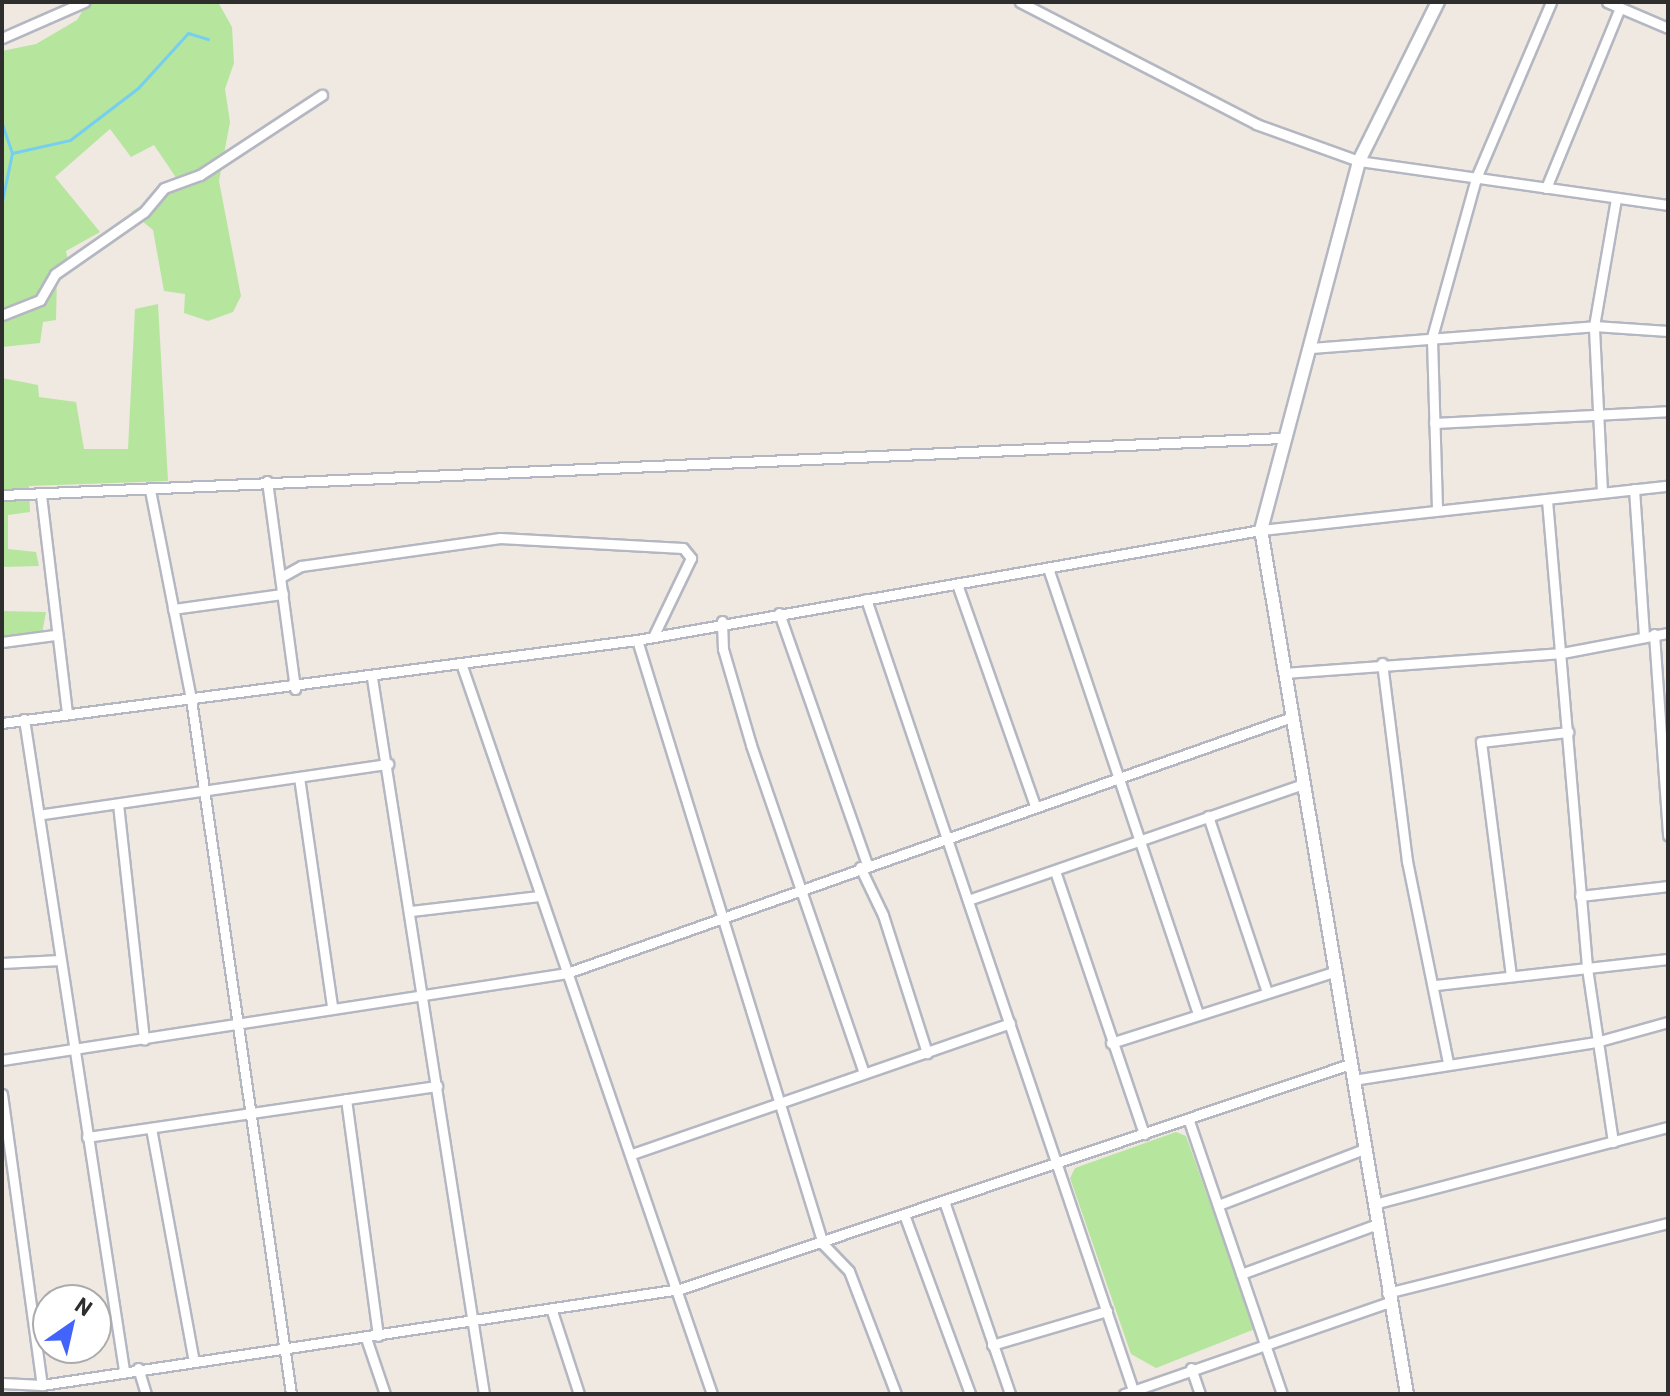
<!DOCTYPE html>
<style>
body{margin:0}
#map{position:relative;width:1670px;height:1396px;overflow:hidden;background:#efe9e1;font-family:Barlow,sans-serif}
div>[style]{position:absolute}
.green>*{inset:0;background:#b6e59e}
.stream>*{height:3px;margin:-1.5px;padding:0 1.5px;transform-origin:1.5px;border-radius:1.5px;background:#75cff0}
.roads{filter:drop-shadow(2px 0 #b4b7c1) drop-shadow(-2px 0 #b4b7c1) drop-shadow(0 2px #b4b7c1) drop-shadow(0 -2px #b4b7c1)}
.street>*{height:9px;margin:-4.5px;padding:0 4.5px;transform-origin:4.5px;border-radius:4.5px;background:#fff}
.secondary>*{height:12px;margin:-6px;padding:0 6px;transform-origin:6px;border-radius:6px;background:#fff}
span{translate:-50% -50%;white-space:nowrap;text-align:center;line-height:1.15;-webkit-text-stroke:7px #fff;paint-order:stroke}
.frame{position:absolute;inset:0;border:4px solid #2e2e2e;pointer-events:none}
.north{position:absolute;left:32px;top:1284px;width:80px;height:80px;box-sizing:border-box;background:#fff;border:2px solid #ababab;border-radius:50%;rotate:34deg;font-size:22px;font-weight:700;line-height:32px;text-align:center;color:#2e2e2e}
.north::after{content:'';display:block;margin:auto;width:28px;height:36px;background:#4264fb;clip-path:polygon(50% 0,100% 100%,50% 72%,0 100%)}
</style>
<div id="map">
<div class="green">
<i style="clip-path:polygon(88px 2px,218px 2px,232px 27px,234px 63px,225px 89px,230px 122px,219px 181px,241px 296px,233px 312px,208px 321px,184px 313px,185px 294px,164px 291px,153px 230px,131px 212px,179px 182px,154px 145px,131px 157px,110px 129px,55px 177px,100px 232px,66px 251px,70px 270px,57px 275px,56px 320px,43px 322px,40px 343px,2px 347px,2px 51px,36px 44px,77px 20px)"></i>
<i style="clip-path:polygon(158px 304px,168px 481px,29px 486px,30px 512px,8px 515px,8px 549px,36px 552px,39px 566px,2px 567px,2px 378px,38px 385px,39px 397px,76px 402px,84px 449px,128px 449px,135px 309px)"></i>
<i style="clip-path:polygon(2px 611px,46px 612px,42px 634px,2px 637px)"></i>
<i style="clip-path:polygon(1176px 1132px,1186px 1136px,1255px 1329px,1156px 1368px,1131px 1354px,1070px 1178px,1075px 1168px)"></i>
</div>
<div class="stream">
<i style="left:2px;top:124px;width:31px;rotate:71deg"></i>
<i style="left:2px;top:201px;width:49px;rotate:-78.2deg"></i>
<i style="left:12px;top:153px;width:59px;rotate:-12.6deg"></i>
<i style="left:70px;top:140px;width:86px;rotate:-37.4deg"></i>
<i style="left:138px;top:88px;width:74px;rotate:-47.7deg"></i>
<i style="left:188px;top:33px;width:21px;rotate:17deg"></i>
</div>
<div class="roads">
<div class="street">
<i style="left:1020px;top:2px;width:266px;rotate:27.3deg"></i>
<i style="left:1256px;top:124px;width:109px;rotate:19.8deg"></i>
<i style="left:1359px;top:161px;width:312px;rotate:8.1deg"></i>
<i style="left:1607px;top:2px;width:66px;rotate:23.1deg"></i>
<i style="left:2px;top:38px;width:90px;rotate:-23.7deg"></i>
<i style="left:1546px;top:188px;width:195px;rotate:-67.7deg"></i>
<i style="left:2px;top:315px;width:41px;rotate:-21.5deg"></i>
<i style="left:40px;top:300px;width:30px;rotate:-60deg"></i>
<i style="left:55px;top:274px;width:108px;rotate:-34.9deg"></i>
<i style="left:144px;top:212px;width:31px;rotate:-50deg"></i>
<i style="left:164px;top:188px;width:38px;rotate:-20deg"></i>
<i style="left:200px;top:175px;width:146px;rotate:-33.3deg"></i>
<i style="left:1311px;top:348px;width:284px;rotate:-4.4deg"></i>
<i style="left:1594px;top:326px;width:74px;rotate:3.9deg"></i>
<i style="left:1434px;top:423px;width:234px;rotate:-2.9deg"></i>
<i style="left:267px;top:481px;width:210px;rotate:82.3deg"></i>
<i style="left:1634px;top:489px;width:146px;rotate:86.1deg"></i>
<i style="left:150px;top:490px;width:213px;rotate:78.9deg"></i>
<i style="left:191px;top:699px;width:702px;rotate:81.81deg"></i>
<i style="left:1602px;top:492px;width:166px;rotate:-92.8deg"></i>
<i style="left:1594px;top:326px;width:130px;rotate:-80.2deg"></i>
<i style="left:2px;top:495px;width:1282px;rotate:-2.55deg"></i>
<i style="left:41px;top:495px;width:219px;rotate:83.2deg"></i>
<i style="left:1547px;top:500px;width:470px;rotate:85.1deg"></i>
<i style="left:1587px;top:968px;width:176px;rotate:81.5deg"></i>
<i style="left:1437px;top:508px;width:171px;rotate:-91.7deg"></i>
<i style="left:1432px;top:337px;width:165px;rotate:-74.5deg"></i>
<i style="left:1476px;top:178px;width:191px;rotate:-66.9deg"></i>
<i style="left:1048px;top:568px;width:470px;rotate:71.4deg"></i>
<i style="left:281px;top:577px;width:23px;rotate:-29deg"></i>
<i style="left:301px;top:566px;width:201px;rotate:-8deg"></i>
<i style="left:500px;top:538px;width:183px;rotate:3.1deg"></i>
<i style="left:683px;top:548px;width:13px;rotate:51deg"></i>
<i style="left:691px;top:558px;width:85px;rotate:115.7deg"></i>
<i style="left:957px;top:584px;width:235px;rotate:70.6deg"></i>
<i style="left:866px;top:599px;width:835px;rotate:71.35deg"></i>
<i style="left:173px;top:609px;width:111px;rotate:-7.8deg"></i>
<i style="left:779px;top:613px;width:266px;rotate:70.7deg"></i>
<i style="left:722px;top:621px;width:28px;rotate:88deg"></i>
<i style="left:723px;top:649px;width:100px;rotate:73.7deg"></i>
<i style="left:751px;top:745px;width:347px;rotate:71deg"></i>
<i style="left:1654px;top:634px;width:202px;rotate:86deg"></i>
<i style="left:637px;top:640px;width:632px;rotate:72.88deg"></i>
<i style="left:823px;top:1244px;width:37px;rotate:46deg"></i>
<i style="left:849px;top:1271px;width:132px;rotate:69.1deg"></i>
<i style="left:2px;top:642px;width:53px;rotate:-7.5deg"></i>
<i style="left:1382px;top:663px;width:200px;rotate:82.8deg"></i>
<i style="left:1407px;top:861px;width:205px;rotate:78.5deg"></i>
<i style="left:462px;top:666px;width:770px;rotate:71.05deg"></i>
<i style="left:1284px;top:673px;width:279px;rotate:-4.1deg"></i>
<i style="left:1562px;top:653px;width:108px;rotate:-10.7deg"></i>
<i style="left:372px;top:678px;width:725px;rotate:81.11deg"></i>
<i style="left:24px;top:719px;width:659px;rotate:81.27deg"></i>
<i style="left:2px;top:723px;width:640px;rotate:-7.45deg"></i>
<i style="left:637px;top:640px;width:634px;rotate:-10deg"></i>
<i style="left:1261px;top:530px;width:409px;rotate:-6.2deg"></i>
<i style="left:299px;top:777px;width:231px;rotate:81.8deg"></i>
<i style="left:118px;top:804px;width:237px;rotate:83.7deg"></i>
<i style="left:44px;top:814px;width:348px;rotate:-8.3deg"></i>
<i style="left:1208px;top:816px;width:186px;rotate:71.5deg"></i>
<i style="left:860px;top:867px;width:53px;rotate:64.4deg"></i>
<i style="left:883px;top:915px;width:145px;rotate:72.3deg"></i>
<i style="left:1055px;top:871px;width:278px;rotate:71.3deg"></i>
<i style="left:1580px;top:896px;width:89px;rotate:-6.5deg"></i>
<i style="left:968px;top:900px;width:351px;rotate:-19.1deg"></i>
<i style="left:411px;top:911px;width:129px;rotate:-6.7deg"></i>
<i style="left:2px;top:963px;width:58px;rotate:-3deg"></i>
<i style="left:1511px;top:976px;width:236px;rotate:-97.3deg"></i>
<i style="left:1481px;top:742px;width:88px;rotate:-6.6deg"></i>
<i style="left:1436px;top:985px;width:233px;rotate:-6.4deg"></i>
<i style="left:1111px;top:1043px;width:234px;rotate:-17.7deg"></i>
<i style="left:2px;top:1060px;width:572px;rotate:-8.75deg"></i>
<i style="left:567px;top:973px;width:766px;rotate:-19.45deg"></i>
<i style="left:1353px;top:1080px;width:246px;rotate:-8.9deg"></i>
<i style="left:1596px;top:1042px;width:75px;rotate:-15.5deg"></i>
<i style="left:2px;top:1094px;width:294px;rotate:82.2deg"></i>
<i style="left:346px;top:1099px;width:239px;rotate:82.3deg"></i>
<i style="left:1189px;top:1121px;width:288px;rotate:71.2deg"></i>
<i style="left:151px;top:1128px;width:233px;rotate:79.6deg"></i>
<i style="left:87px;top:1137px;width:354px;rotate:-8.3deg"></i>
<i style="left:632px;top:1154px;width:400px;rotate:-19.1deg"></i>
<i style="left:945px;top:1204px;width:201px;rotate:71.1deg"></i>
<i style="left:1221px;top:1204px;width:153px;rotate:-21deg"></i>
<i style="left:1374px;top:1204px;width:304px;rotate:-14.7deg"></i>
<i style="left:905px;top:1217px;width:189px;rotate:69.8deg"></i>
<i style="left:1241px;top:1274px;width:146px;rotate:-20.1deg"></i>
<i style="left:1387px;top:1293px;width:290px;rotate:-14deg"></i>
<i style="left:552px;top:1311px;width:87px;rotate:72deg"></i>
<i style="left:366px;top:1338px;width:59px;rotate:71.3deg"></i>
<i style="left:992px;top:1345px;width:120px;rotate:-16.5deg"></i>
<i style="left:138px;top:1368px;width:27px;rotate:73deg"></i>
<i style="left:1191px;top:1368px;width:28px;rotate:71deg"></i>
<i style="left:2px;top:1383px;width:40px;rotate:2.9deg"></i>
<i style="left:42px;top:1385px;width:645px;rotate:-8.56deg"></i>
<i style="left:680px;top:1289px;width:707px;rotate:-18.56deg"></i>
<i style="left:1124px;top:1394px;width:281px;rotate:-19.1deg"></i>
</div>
<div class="secondary">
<i style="left:1407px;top:1394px;width:876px;rotate:-99.59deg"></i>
<i style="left:1261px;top:530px;width:382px;rotate:-75.1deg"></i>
<i style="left:1359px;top:161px;width:178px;rotate:-63.6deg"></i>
</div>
</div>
<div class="frame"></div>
<div class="north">N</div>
</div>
